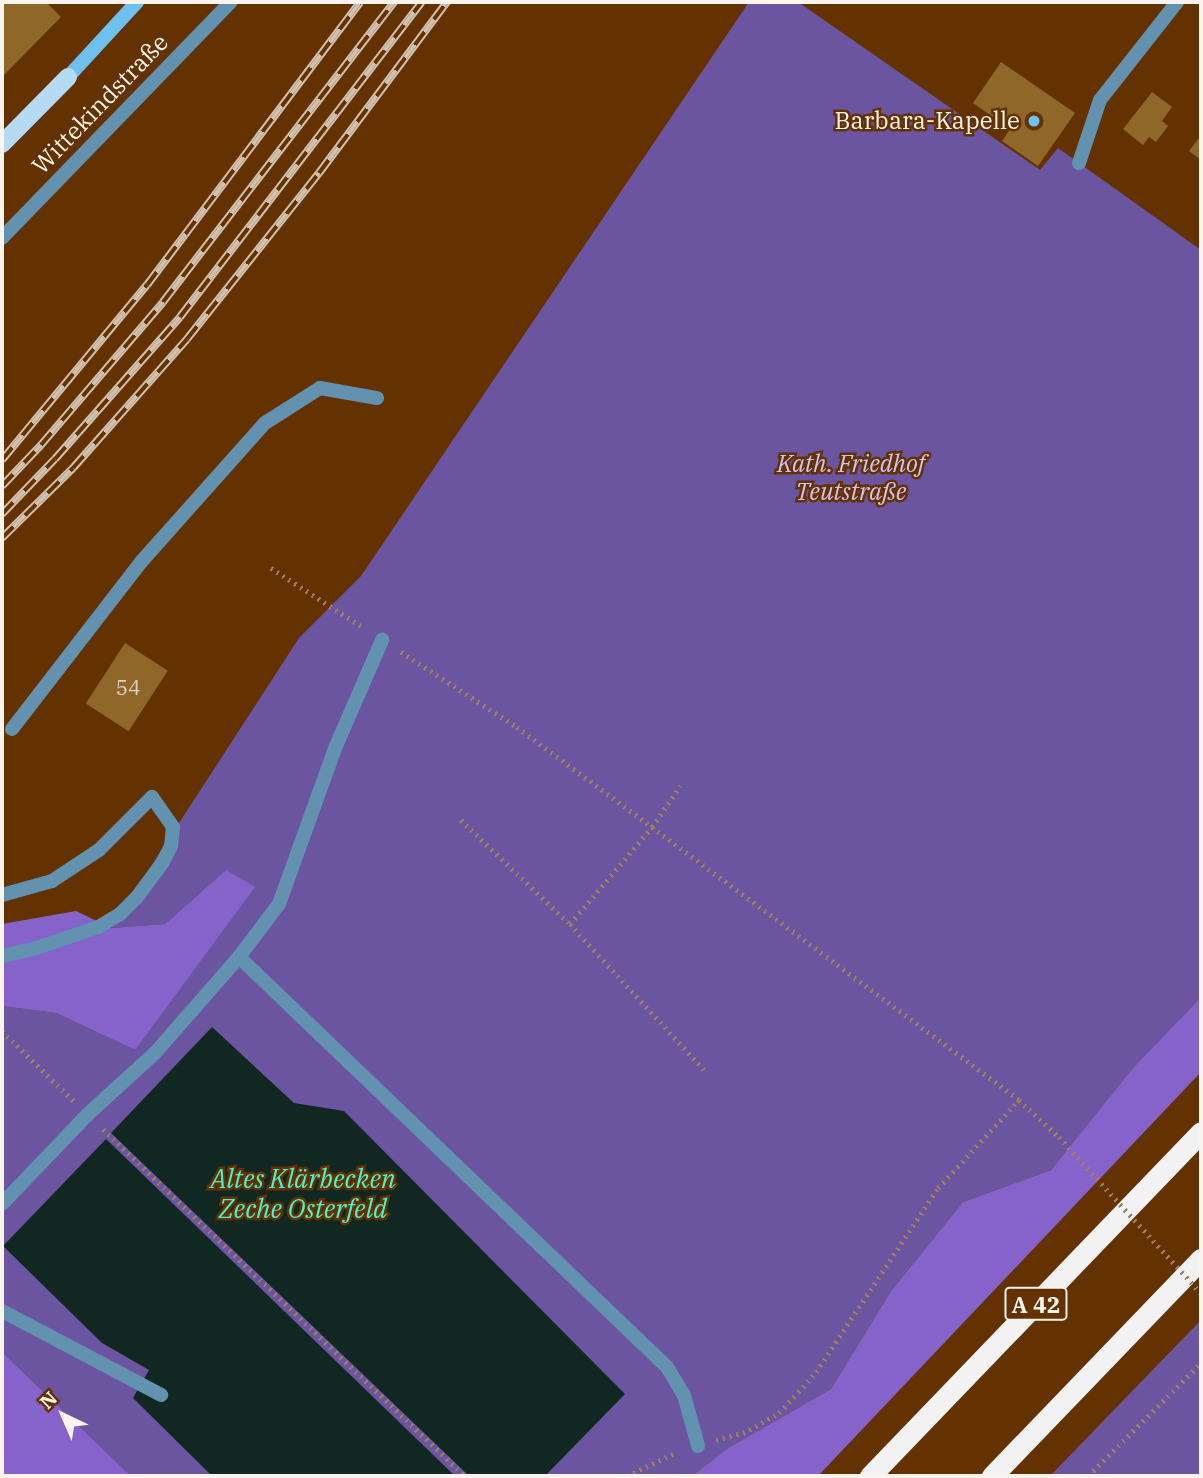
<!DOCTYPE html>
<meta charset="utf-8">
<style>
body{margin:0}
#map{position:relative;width:1203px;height:1478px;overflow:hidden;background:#643100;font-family:"IBM Plex Serif",serif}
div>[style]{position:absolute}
.green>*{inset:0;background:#6c55a0}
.forest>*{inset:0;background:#8563ca}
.water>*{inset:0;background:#112822}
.building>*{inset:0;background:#8e6729;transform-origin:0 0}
.path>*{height:4.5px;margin-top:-2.25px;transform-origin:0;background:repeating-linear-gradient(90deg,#a07f60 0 2px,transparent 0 7px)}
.service>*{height:14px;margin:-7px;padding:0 7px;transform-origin:7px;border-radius:7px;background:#6292b0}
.minor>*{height:14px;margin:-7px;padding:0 7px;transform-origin:7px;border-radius:7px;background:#6292b0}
.secondary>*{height:14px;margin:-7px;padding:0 7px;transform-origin:7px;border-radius:7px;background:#6fbfef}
.primary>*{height:18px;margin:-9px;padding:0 9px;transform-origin:9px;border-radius:9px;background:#b5dbf3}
.motorway>*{height:21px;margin:-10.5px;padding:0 10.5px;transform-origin:10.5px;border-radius:10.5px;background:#f1f2f1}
.rail>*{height:8px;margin-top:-4px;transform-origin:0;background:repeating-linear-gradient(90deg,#643100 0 16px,#d2c0af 0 32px);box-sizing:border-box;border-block:2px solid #d2c0af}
.path-bridge>*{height:4.5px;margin-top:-2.25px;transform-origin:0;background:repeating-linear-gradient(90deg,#a07f60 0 2px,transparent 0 7px)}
.dots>*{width:19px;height:19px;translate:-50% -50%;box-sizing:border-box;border:4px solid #643100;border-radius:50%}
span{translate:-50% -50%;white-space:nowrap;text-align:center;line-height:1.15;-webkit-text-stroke:5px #643100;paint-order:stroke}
.number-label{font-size:21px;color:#dfd1be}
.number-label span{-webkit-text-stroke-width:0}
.shield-label span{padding:2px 5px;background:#643100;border:2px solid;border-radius:5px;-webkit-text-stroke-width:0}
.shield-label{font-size:23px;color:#faf4ef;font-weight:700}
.street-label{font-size:24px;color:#faf4ef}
.poi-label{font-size:24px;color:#faf4ef}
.right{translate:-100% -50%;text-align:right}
.park-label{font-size:24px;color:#d0c2f7;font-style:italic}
.water-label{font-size:26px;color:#46f4d2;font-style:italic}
.frame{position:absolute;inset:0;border:4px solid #faf4ef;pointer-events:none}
.north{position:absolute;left:28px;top:1380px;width:70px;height:70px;-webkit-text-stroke:5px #643100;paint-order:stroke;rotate:316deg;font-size:19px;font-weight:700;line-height:28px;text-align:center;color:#faf4ef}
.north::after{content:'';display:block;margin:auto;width:24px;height:32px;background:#faf4ef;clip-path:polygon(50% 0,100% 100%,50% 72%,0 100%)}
</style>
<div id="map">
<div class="green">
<i style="clip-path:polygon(749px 2px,798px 2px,1040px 170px,1058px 148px,1201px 250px,1201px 997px,1132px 1069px,1051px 1170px,963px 1202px,891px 1291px,831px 1389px,728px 1448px,692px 1476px,131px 1476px,2px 1352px,2px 1006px,56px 1013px,135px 1050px,226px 870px,165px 924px,111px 928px,299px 638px,361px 576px)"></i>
<i style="clip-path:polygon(1201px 1320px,1201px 1476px,1050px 1476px)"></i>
</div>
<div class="forest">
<i style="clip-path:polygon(226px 870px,255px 887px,135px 1050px,56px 1013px,2px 1006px,2px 924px,76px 911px,111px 928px,165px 924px)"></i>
<i style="clip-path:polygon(1201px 997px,1201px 1072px,818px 1476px,692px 1476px,728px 1448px,831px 1389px,891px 1291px,963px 1202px,1051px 1170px,1132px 1069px)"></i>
<i style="clip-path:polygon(2px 1352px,131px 1476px,2px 1476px)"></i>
</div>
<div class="water">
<i style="clip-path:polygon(212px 1027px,294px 1103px,344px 1111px,625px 1394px,545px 1476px,469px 1476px,111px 1133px)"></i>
<i style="clip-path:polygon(106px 1139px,455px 1476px,212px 1476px,133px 1398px,149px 1370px,102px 1343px,3px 1246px)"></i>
</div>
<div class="building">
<i style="clip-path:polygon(2px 2px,46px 2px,61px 17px,2px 77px)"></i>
<i style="clip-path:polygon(1001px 62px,1075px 113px,1038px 166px,1002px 141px,1010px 129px,973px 103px)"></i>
<i style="clip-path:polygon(1152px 92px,1172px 107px,1162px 121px,1168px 126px,1156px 142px,1149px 137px,1143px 145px,1123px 129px)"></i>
<i style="clip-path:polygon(1198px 139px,1201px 141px,1201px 160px,1189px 151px)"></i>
<i style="left:125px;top:643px;width:51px;height:72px;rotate:33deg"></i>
</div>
<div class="path">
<i style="left:271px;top:568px;width:111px;rotate:32.8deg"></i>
<i style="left:401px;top:652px;width:138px;rotate:32.9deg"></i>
<i style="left:517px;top:727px;width:168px;rotate:36.5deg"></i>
<i style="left:652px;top:827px;width:457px;rotate:36.6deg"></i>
<i style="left:1019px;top:1100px;width:54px;rotate:42.8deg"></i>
<i style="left:461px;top:820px;width:151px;rotate:43.7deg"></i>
<i style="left:570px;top:924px;width:202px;rotate:47.4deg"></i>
<i style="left:570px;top:924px;width:127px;rotate:-49.8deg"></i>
<i style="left:652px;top:827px;width:50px;rotate:-55.7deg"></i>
<i style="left:2px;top:1031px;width:100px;rotate:44.2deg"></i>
<i style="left:103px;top:1129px;width:501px;rotate:43.79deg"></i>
<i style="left:716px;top:1440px;width:28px;rotate:-15deg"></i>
<i style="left:743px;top:1433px;width:41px;rotate:-29.1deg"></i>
<i style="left:779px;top:1413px;width:55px;rotate:-47.9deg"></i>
<i style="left:816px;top:1372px;width:221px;rotate:-56.5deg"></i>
<i style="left:938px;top:1188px;width:120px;rotate:-47.4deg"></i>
<i style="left:627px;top:1476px;width:55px;rotate:-25.6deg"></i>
<i style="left:1088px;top:1476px;width:160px;rotate:-45deg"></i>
</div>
<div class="service">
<i style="left:1079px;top:163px;width:66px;rotate:-71.6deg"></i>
<i style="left:1100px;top:100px;width:125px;rotate:-51.8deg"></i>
<i style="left:12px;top:729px;width:211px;rotate:-52.3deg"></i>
<i style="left:141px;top:562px;width:186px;rotate:-48.3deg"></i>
<i style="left:265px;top:423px;width:65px;rotate:-32.5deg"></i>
<i style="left:320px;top:388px;width:58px;rotate:10deg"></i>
<i style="left:239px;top:957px;width:593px;rotate:43.77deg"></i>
<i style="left:667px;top:1367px;width:33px;rotate:59deg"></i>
<i style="left:684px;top:1395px;width:53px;rotate:74.6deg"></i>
<i style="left:2px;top:1204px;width:123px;rotate:-46.3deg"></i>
<i style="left:87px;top:1115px;width:92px;rotate:-42.4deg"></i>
<i style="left:155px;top:1053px;width:128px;rotate:-48.8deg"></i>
<i style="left:239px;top:957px;width:66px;rotate:-53deg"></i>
<i style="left:279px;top:904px;width:168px;rotate:-70.2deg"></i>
<i style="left:336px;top:746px;width:116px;rotate:-66.5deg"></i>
<i style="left:2px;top:1311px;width:180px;rotate:27.8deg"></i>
</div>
<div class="minor">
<i style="left:2px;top:238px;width:329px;rotate:-45.9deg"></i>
<i style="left:2px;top:895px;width:52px;rotate:-15.6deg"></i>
<i style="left:52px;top:881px;width:56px;rotate:-33.4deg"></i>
<i style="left:99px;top:850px;width:75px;rotate:-45deg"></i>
<i style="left:152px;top:797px;width:37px;rotate:55deg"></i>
<i style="left:173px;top:827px;width:19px;rotate:96deg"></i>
<i style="left:171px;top:846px;width:18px;rotate:117deg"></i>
<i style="left:163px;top:862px;width:44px;rotate:126.6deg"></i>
<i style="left:137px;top:897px;width:24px;rotate:135deg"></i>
<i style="left:120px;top:914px;width:26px;rotate:149deg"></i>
<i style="left:98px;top:927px;width:65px;rotate:161deg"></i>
<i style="left:37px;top:948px;width:36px;rotate:167deg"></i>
</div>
<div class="secondary">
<i style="left:68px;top:77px;width:102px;rotate:-47.4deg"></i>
</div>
<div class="primary">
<i style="left:2px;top:144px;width:94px;rotate:-45.4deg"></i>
</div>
<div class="motorway">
<i style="left:870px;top:1476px;width:477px;rotate:-46.1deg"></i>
<i style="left:992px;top:1476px;width:301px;rotate:-46.1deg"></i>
</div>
<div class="rail">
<i style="left:2px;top:460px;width:227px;rotate:-50.4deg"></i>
<i style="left:147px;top:285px;width:354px;rotate:-53deg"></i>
<i style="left:2px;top:486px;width:57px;rotate:-46.4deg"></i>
<i style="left:41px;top:445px;width:188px;rotate:-49.5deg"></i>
<i style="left:163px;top:302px;width:379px;rotate:-52.4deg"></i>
<i style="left:2px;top:514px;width:76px;rotate:-46.1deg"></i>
<i style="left:55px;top:459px;width:189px;rotate:-48.6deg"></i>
<i style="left:180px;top:317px;width:397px;rotate:-52.5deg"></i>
<i style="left:2px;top:538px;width:100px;rotate:-44.6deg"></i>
<i style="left:73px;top:468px;width:172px;rotate:-48.5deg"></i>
<i style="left:187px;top:339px;width:212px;rotate:-51.5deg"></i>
<i style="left:319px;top:173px;width:214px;rotate:-53.2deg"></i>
</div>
<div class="path-bridge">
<i style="left:1059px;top:1137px;width:211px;rotate:47.7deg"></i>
</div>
<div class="dots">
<i style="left:1034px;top:121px;background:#6ec2f3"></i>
</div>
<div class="number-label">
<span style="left:128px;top:687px">54</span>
</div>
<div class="shield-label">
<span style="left:1036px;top:1304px">A 42</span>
</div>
<div class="street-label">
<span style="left:100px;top:104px;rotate:-46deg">Wittekindstraße</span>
</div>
<div class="poi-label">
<span class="right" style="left:1020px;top:121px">Barbara-Kapelle</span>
</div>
<div class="park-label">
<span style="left:851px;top:478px">Kath. Friedhof<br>Teutstraße</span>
</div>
<div class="water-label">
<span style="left:303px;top:1194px">Altes Klärbecken<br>Zeche Osterfeld</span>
</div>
<div class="frame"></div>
<div class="north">N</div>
</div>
